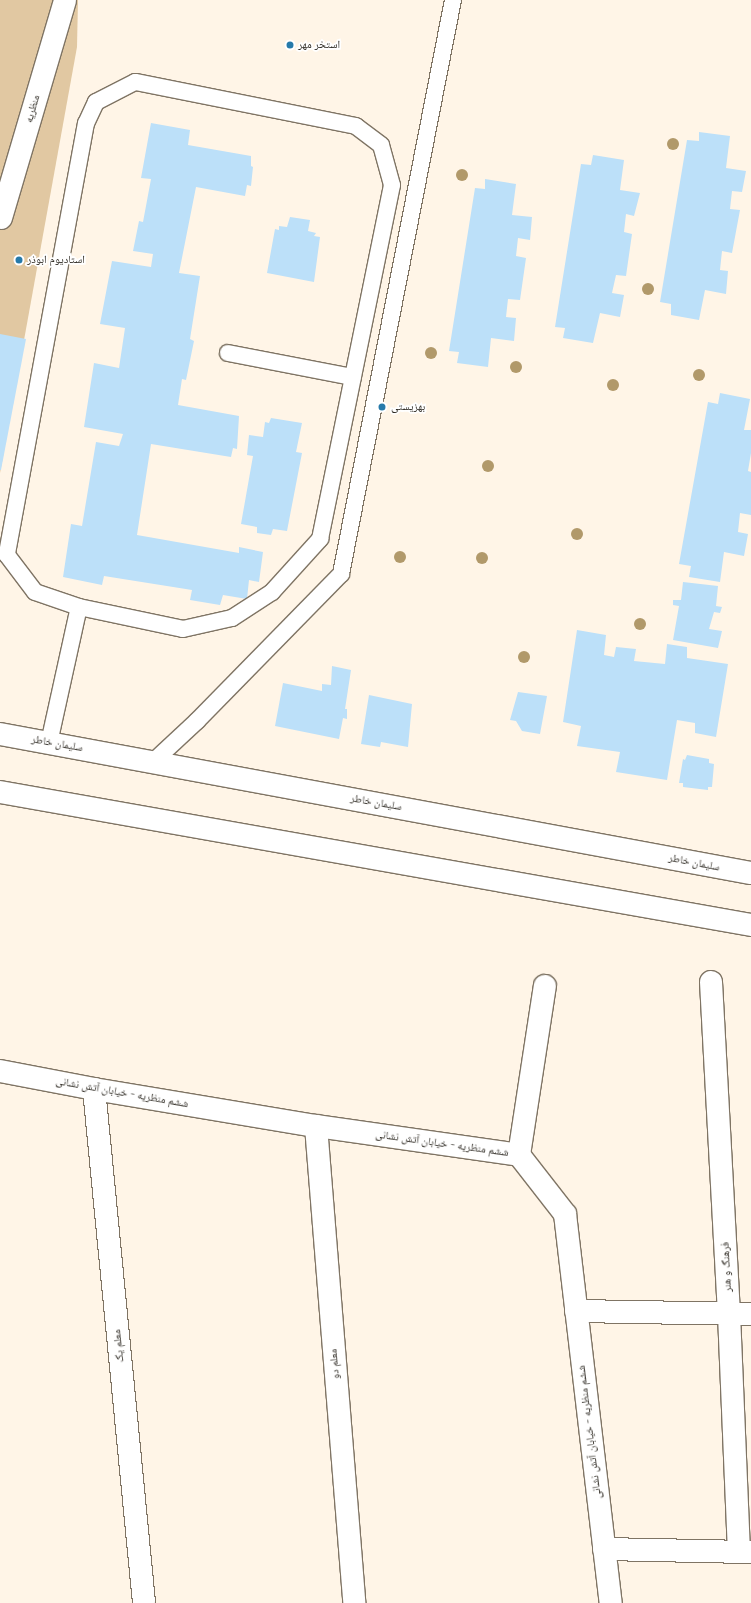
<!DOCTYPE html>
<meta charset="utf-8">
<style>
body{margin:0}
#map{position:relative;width:751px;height:1603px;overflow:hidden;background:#fff5e7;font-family:Raleway,"Noto Naskh Arabic",sans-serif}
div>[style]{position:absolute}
.green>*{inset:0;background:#e1c8a2}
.building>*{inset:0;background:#bce0f9}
.roads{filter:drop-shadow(1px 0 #7f7464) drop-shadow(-1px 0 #7f7464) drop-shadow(0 1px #7f7464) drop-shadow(0 -1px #7f7464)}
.service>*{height:16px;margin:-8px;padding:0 8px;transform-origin:8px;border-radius:8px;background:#fff}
.minor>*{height:22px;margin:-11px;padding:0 11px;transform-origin:11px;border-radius:11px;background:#fff}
.secondary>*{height:22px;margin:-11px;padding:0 11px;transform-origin:11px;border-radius:11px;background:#fff}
.primary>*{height:22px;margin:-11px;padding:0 11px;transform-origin:11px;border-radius:11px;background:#fff}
.trees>*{width:12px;height:12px;margin:-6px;border-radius:50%;background:#b1996a}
.dots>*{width:11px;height:11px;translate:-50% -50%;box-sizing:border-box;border:2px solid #fff;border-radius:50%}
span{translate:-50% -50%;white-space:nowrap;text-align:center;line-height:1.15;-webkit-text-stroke:3.5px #fff;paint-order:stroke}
.poi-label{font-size:11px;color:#2f2b24}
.left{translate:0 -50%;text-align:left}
.street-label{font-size:11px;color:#2f2b24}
</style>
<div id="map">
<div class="green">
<i style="clip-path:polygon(0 0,78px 0,77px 47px,0 473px)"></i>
</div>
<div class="building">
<i style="clip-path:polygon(151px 123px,190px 130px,188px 145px,251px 156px,251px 166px,253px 167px,251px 186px,247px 185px,245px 196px,196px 187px,179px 273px,200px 276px,190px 339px,194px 341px,186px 380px,182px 379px,178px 405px,239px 416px,237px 449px,233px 448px,231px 457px,151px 444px,137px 535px,239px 553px,239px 547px,263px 552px,259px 582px,249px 580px,247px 599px,223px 595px,220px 605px,190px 600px,192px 590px,104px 576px,102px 585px,63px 577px,71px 524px,82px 526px,96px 442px,119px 446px,123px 434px,84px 427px,94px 363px,119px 368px,125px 328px,100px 324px,112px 261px,151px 267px,153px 254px,133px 251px,139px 221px,143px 222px,151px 179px,141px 178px)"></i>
<i style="clip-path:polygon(699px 132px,730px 136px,726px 168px,746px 171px,742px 192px,732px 191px,730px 209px,740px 210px,732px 253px,722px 251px,720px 270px,728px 271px,726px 294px,705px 290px,699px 320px,671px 315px,671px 304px,660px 302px,687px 140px,699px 141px)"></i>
<i style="clip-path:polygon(593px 155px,624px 160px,620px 190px,640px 193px,634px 216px,626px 214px,624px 232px,632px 234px,626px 276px,616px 275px,612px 293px,624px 295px,620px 317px,600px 313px,593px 343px,563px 338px,565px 328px,555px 327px,581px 164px,591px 165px)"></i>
<i style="clip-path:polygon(485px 179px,516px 184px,512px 215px,532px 217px,530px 240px,518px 238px,516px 256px,526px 258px,520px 300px,508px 299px,506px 317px,516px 318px,514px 341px,491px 338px,488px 367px,457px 363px,459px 352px,449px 351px,475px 188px,485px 189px)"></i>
<i style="clip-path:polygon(290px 217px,310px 220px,308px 231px,316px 233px,314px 236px,320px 237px,314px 282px,267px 273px,275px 229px,279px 230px,279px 226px,287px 227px)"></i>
<i style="clip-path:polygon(0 334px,26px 339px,1px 470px,0 470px)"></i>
<i style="clip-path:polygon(720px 393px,750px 399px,744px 430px,751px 430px,751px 453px,748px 471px,751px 472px,751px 515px,740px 513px,738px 532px,748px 534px,744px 556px,724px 552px,720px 582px,689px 577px,691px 566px,679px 564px,708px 402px,718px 404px)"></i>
<i style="clip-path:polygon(271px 418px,302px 423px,296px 452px,302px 453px,287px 531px,273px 529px,271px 535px,257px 533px,257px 527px,241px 524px,253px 456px,247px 455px,249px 435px,263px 437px,265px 422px,269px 423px)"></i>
<i style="clip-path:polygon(683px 582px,718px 586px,716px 606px,722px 607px,720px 613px,714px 612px,709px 629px,722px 631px,718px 648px,673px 640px,679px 606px,673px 605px,673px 600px,681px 600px)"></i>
<i style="clip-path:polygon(577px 630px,606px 635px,604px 655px,614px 657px,616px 647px,636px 649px,634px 661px,665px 664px,667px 644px,687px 647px,687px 658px,728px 664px,716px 737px,695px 733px,695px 723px,677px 720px,667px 780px,616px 772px,620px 752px,577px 746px,581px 726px,563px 722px)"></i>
<i style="clip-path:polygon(332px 666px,351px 670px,345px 709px,347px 709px,347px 719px,343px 718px,339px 739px,275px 726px,283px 683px,322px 691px,322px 684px,331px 685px)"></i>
<i style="clip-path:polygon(518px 692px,547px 696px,540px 734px,522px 731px,516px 721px,510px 720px)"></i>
<i style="clip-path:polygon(369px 695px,412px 704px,408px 747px,381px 742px,380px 747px,361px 744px)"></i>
<i style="clip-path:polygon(687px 755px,709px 759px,709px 763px,714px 764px,712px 787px,708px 787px,708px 790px,683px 787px,683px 783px,679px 783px,683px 759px,685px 760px)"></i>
</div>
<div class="roads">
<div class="service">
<i style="left:228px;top:353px;width:127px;rotate:10.9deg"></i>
<i style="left:49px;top:743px;width:139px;rotate:-77.6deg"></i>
<i style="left:79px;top:607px;width:106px;rotate:11.9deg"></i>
<i style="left:183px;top:629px;width:50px;rotate:-12.7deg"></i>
<i style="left:232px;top:618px;width:48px;rotate:-33deg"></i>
<i style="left:272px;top:592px;width:72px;rotate:-47.8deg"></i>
<i style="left:320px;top:539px;width:361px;rotate:-78.5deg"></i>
<i style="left:392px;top:185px;width:41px;rotate:-105.4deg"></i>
<i style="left:381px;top:145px;width:31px;rotate:-143deg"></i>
<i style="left:356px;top:126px;width:225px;rotate:-168.7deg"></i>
<i style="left:135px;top:82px;width:44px;rotate:152.9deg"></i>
<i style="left:96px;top:102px;width:23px;rotate:115deg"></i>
<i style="left:86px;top:123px;width:439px;rotate:100.4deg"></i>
<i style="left:7px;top:555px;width:46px;rotate:52.9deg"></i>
<i style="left:35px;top:592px;width:46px;rotate:18.8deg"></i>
<i style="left:153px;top:762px;width:60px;rotate:-43deg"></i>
<i style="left:197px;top:721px;width:206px;rotate:-45.6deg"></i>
<i style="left:341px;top:574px;width:585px;rotate:-78.96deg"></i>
</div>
<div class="minor">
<i style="left:1px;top:218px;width:227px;rotate:-73.6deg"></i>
<i style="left:711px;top:982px;width:332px;rotate:86.9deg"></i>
<i style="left:729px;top:1314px;width:238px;rotate:87.6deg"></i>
<i style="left:94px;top:1089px;width:516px;rotate:84.44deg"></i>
<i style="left:316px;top:1126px;width:479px;rotate:85.4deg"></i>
<i style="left:519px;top:1155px;width:171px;rotate:-81.3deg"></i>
<i style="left:576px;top:1311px;width:175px;rotate:1deg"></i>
<i style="left:604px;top:1549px;width:147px;rotate:1.2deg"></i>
</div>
<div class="secondary">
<i style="left:0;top:1071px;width:96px;rotate:10.8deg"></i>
<i style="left:94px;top:1089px;width:225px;rotate:9.5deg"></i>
<i style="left:316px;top:1126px;width:205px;rotate:8.1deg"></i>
<i style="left:519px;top:1155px;width:75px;rotate:52.1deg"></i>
<i style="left:565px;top:1214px;width:392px;rotate:83.3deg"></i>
</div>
<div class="primary">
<i style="left:0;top:734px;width:764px;rotate:10.49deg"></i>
<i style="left:0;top:792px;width:763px;rotate:10.04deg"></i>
</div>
</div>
<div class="trees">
<i style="left:673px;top:144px"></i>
<i style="left:462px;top:175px"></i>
<i style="left:648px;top:289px"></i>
<i style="left:431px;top:353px"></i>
<i style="left:516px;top:367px"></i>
<i style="left:699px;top:375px"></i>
<i style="left:613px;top:385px"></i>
<i style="left:488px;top:466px"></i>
<i style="left:577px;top:534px"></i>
<i style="left:400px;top:557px"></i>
<i style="left:482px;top:558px"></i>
<i style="left:640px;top:624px"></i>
<i style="left:524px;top:657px"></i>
</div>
<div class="dots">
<i style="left:290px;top:45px;background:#267aaa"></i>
<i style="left:19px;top:260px;background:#267aaa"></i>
<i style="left:382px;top:407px;background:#267aaa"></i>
</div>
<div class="poi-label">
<span class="left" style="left:298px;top:45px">استخر مهر</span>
<span class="left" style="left:27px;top:260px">استادیوم ابوذر</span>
<span class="left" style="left:391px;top:407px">بهزیستی</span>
</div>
<div class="street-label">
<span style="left:33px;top:109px;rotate:-74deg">منظریه</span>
<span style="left:57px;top:744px;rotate:10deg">سلیمان خاطر</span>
<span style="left:376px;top:803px;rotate:10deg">سلیمان خاطر</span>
<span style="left:694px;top:863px;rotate:11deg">سلیمان خاطر</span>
<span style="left:122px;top:1093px;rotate:10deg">ششم منظریه - خیابان آتش نشانی</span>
<span style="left:442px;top:1144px;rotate:8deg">ششم منظریه - خیابان آتش نشانی</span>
<span style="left:727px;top:1267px;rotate:-93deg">فرهنگ و هنر</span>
<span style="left:119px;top:1346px;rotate:-96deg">معلم یک</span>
<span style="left:335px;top:1364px;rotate:-95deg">معلم دو</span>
<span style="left:590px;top:1432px;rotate:-97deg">ششم منظریه - خیابان آتش نشانی</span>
</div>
</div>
